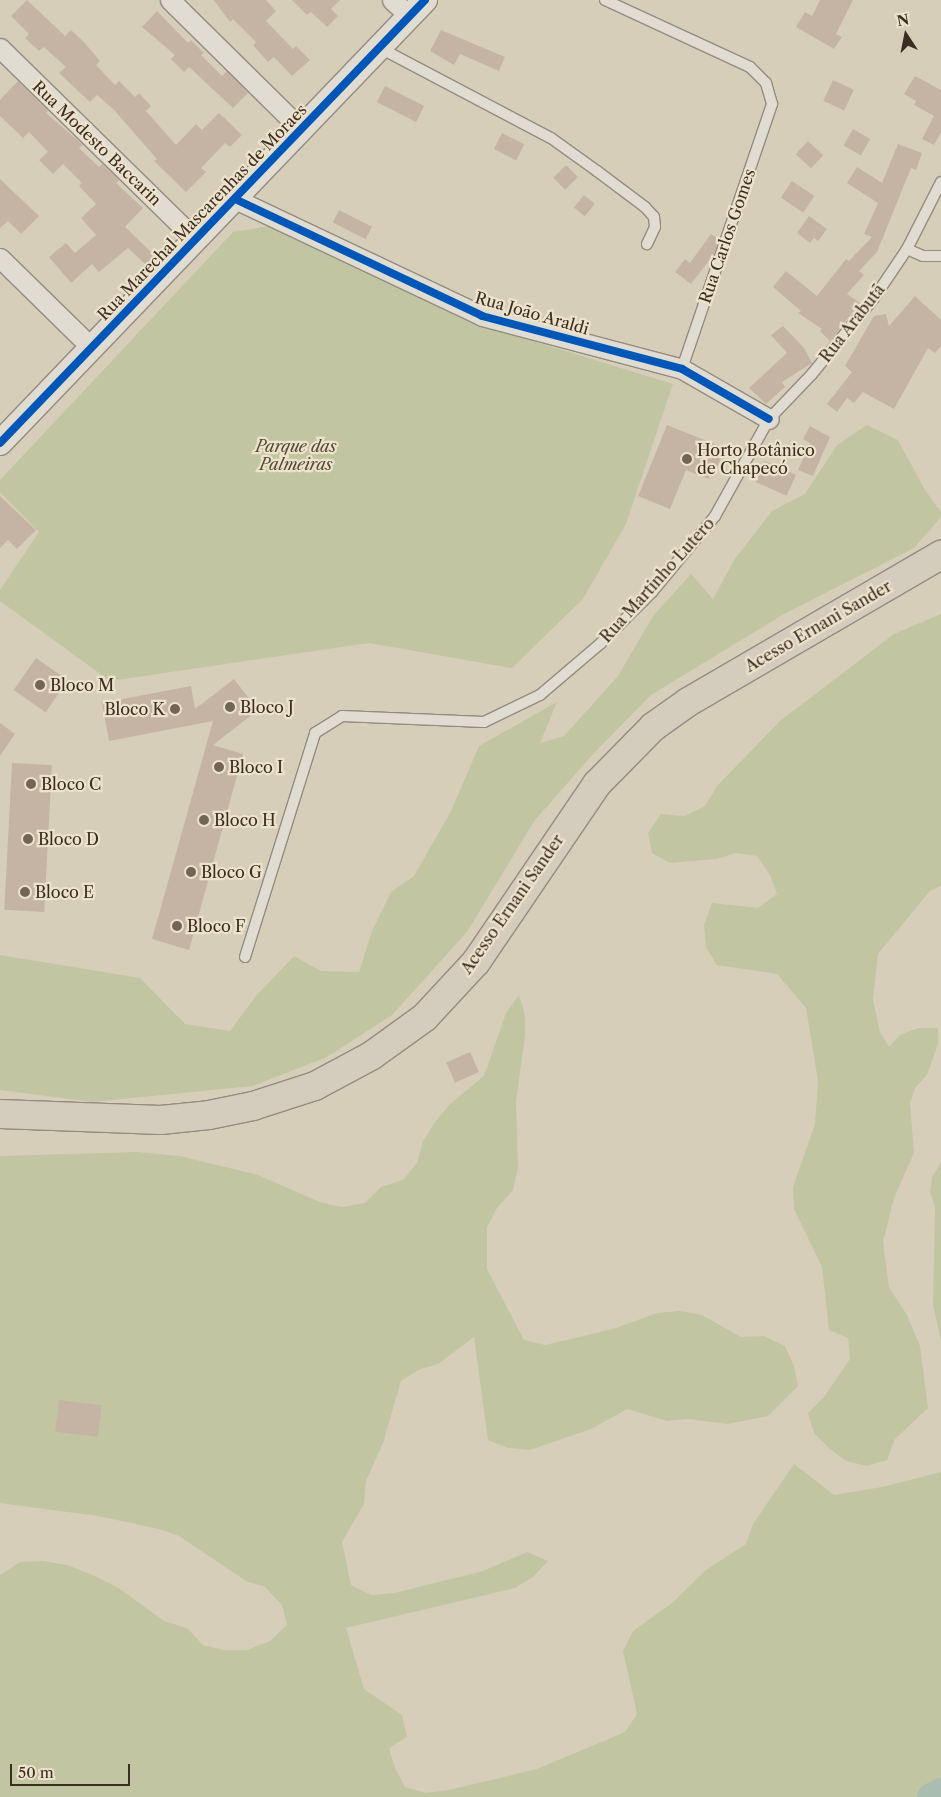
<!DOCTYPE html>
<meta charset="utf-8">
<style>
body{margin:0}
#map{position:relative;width:941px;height:1797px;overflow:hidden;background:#d7ceba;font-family:"Libre Caslon Text",serif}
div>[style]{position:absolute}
.green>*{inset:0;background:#c2c5a1}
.river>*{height:29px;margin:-14.5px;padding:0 14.5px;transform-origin:14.5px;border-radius:14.5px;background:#a9beb1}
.building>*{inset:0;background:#c5b4a4;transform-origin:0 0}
.roads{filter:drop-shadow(1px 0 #938c80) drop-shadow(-1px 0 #938c80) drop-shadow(0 1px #938c80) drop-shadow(0 -1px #938c80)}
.service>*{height:10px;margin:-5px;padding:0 5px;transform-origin:5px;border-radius:5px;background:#e0dcd1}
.minor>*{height:19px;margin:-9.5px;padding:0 9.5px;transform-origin:9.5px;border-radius:9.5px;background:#e0dcd1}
.tertiary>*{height:24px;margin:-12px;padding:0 12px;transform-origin:12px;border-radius:12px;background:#e0dcd1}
.trunk>*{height:28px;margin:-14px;padding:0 14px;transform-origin:14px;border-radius:14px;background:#d4ccbd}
.cycleway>*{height:8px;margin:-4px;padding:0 4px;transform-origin:4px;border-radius:4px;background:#0057b8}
.dots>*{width:14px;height:14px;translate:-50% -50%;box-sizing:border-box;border:2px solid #ede2ca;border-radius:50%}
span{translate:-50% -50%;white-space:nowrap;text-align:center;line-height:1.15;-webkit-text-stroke:4.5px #ede2ca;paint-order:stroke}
.street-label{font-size:16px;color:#3b2c24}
.park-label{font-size:16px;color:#524939;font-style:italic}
.poi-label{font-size:16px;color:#3b2c24}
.left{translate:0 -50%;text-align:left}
.right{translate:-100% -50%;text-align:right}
.north{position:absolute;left:881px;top:10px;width:50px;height:50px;-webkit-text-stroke:4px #ede2ca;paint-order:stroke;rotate:349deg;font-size:14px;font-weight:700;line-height:20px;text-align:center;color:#3b2c24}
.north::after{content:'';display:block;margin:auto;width:18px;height:22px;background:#3b2c24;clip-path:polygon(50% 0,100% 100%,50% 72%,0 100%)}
.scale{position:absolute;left:10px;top:1764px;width:120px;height:22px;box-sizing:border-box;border:2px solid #3b2c24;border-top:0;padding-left:6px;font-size:15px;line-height:18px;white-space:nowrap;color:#3b2c24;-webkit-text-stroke:4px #ede2ca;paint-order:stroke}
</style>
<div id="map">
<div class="green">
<i style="clip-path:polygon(270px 226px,491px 328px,673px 384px,626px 524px,583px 599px,512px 668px,369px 643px,110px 681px,0 601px,0 590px,39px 532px,0 492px,0 480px,233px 232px)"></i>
<i style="clip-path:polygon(867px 425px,898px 440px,925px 490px,941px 512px,941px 517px,914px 548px,784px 614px,651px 695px,594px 753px,535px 820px,467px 932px,392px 1015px,327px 1057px,253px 1086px,92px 1102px,0 1090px,0 955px,140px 978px,185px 1024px,230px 1031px,256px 996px,294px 956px,321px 971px,359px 972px,372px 931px,391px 892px,414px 876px,451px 811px,479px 746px,557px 702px,540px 743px,564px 736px,618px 676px,653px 616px,691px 574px,713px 599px,734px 560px,772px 511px,805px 494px,837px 445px)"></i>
<i style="clip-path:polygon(941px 614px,941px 886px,930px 891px,878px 954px,873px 1000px,880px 1032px,889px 1047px,900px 1035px,918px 1028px,938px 1028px,938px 1044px,927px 1075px,915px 1088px,910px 1103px,914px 1153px,894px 1198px,883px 1242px,889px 1287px,907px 1315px,920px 1346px,928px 1408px,895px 1439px,887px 1460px,867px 1466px,846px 1461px,830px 1449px,814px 1433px,808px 1413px,824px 1397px,850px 1359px,848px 1338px,829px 1330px,822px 1267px,794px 1209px,793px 1187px,815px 1124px,818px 1081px,806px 1008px,777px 974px,717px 965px,706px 947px,704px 925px,712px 903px,758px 908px,777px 894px,770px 875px,757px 856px,736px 853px,716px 859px,670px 863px,652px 853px,648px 833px,661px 814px,685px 816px,705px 806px,717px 786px,780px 721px,894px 634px)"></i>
<i style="clip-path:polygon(519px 995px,525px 1015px,525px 1036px,516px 1102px,518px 1167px,513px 1190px,497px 1208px,487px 1227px,487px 1269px,524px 1340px,545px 1345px,613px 1329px,657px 1313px,680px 1311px,702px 1315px,741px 1337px,764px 1336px,785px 1346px,794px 1366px,798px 1386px,768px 1416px,728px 1424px,688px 1419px,667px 1421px,627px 1409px,591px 1429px,530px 1450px,508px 1448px,488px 1440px,474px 1337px,438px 1364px,418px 1370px,401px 1381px,383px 1443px,366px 1481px,364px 1504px,342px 1542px,351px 1585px,371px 1595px,394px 1593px,483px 1571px,527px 1552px,548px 1561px,533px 1577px,515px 1588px,346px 1628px,364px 1689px,402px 1715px,407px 1737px,389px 1748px,395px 1768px,405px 1787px,426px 1793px,449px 1790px,537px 1769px,625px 1732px,637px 1714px,623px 1651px,633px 1631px,672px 1603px,706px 1570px,746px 1544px,753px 1524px,794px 1464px,834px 1495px,882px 1487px,941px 1472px,941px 1797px,0 1797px,0 1575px,20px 1562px,43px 1561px,67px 1565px,95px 1576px,120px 1589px,164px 1621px,187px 1628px,203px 1645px,224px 1650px,247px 1650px,270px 1641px,287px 1625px,282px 1605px,265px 1587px,246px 1581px,179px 1536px,159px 1529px,98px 1516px,0 1503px,0 1156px,137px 1152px,180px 1156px,258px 1175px,320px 1202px,342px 1207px,365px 1203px,381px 1187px,403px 1180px,417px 1163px,423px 1141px,435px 1122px,450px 1104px,484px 1076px,506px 1013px)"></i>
<i style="clip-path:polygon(941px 1162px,941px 1341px,933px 1305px,935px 1207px,930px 1193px,932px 1177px)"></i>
</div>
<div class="river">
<i style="left:931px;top:1797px;width:11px;rotate:-27deg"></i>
</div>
<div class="building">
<i style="clip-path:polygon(27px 0,65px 36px,71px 30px,84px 42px,100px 61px,96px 65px,115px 85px,119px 81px,135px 97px,139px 93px,151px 106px,146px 111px,176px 145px,196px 124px,202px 130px,219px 113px,242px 135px,230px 147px,225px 143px,201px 168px,206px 172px,186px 192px,154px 161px,157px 159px,114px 110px,97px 95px,90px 102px,59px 73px,66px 67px,44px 47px,39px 51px,25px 38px,29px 34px,11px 16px)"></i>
<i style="clip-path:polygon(214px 0,266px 0,276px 11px,266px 21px,293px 49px,296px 46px,310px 60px,292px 76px,274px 57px,268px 62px,253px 45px,256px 42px,233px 19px,230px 22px)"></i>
<i style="clip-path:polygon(292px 0,340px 0,331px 9px,338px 16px,327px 27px,311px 12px,307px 15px)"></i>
<i style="clip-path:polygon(820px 0,853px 0,836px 34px,842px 37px,834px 49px,796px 27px,805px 12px,812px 16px)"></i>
<i style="clip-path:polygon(157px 11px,188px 43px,191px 40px,204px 53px,201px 55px,222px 76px,227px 71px,248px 93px,233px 108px,189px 67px,184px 72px,171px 59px,175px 55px,142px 27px)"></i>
<i style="clip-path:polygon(441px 30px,505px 57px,499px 71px,460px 54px,454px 65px,430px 51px)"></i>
<i style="clip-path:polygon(915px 76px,941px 90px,941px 132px,934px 145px,922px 139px,934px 116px,914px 105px,916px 101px,904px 94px)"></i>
<i style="left:833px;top:80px;width:23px;height:23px;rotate:25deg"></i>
<i style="clip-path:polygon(18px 81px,48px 111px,46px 113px,83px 145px,79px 148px,99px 167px,102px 164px,119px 180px,116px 183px,143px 208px,125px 227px,155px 256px,146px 265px,128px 248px,99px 272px,92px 264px,71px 283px,49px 257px,66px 243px,75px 253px,96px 235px,81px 218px,96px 204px,79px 186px,82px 183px,63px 164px,53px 174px,39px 160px,48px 152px,29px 132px,23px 138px,0 116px,0 100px)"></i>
<i style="left:385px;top:86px;width:44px;height:18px;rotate:27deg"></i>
<i style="left:853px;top:129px;width:20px;height:19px;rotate:30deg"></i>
<i style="left:502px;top:133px;width:25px;height:18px;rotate:27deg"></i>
<i style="left:808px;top:141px;width:21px;height:18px;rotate:43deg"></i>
<i style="clip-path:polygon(898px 144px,922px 153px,916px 170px,911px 168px,877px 252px,859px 271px,864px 275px,847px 294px,860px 303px,830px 341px,820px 331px,822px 329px,798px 313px,801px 311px,773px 287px,786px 271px,817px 296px,846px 259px,849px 261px,872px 237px,864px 234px,878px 203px,847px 183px,857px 167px,882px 183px)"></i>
<i style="left:566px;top:165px;width:17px;height:18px;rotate:45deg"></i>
<i style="clip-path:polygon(0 179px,39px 216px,21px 234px,8px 221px,0 228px)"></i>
<i style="left:792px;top:181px;width:27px;height:20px;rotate:34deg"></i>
<i style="left:584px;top:195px;width:14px;height:16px;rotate:39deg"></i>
<i style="left:339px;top:210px;width:37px;height:14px;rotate:27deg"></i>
<i style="clip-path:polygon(809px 216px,827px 229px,818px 241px,814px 238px,810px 243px,797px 233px)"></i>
<i style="clip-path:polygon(711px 234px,719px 239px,714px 254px,691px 284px,675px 272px,685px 259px,690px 263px)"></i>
<i style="clip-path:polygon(915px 296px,941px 320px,941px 346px,935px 353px,928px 348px,894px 409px,863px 392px,854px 403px,847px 398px,837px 412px,827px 404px,852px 372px,845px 366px,874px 316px,886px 314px,889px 326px)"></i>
<i style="clip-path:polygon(783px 326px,804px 348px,812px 363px,782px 382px,785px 387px,766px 404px,749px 388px,787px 353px,771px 335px)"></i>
<i style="clip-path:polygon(667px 425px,725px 448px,714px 475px,711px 473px,708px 479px,686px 470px,670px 509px,638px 496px)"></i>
<i style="clip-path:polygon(810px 426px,830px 437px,813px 476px,798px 470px,810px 443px,803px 439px)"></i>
<i style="left:765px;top:461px;width:34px;height:23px;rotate:24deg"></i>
<i style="clip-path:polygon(0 496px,36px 530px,17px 549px,8px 540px,0 548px)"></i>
<i style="left:36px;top:658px;width:39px;height:39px;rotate:35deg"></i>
<i style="clip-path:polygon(234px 679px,258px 710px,213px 745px,243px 754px,189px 950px,152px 939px,213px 721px,109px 741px,102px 703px,191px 686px,195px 709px)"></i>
<i style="clip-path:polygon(0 723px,15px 734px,0 756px)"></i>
<i style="left:12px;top:763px;width:40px;height:147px;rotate:3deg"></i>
<i style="left:470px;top:1052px;width:22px;height:26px;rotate:66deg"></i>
<i style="left:59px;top:1400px;width:43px;height:32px;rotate:7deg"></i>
</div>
<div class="roads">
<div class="service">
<i style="left:605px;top:0;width:160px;rotate:24.8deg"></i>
<i style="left:750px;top:67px;width:23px;rotate:45deg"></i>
<i style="left:766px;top:83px;width:22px;rotate:74deg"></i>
<i style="left:772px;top:104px;width:280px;rotate:108.8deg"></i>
<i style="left:380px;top:48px;width:193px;rotate:27.8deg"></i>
<i style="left:551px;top:138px;width:57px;rotate:35.7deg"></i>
<i style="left:597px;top:171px;width:60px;rotate:36.9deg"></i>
<i style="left:645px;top:207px;width:13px;rotate:48deg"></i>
<i style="left:654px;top:217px;width:10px;rotate:84deg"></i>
<i style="left:655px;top:227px;width:19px;rotate:115deg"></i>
<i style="left:907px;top:249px;width:17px;rotate:24deg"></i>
<i style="left:923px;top:256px;width:18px"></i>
<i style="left:245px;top:957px;width:235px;rotate:-72.6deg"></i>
<i style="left:315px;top:733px;width:32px;rotate:-32deg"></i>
<i style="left:342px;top:716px;width:142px;rotate:2.4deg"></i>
<i style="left:484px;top:722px;width:62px;rotate:-25.7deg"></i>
<i style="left:540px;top:695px;width:79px;rotate:-40.4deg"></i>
<i style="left:600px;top:644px;width:74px;rotate:-45deg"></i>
<i style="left:652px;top:592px;width:99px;rotate:-50.3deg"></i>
<i style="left:715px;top:516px;width:111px;rotate:-60.9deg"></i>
<i style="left:769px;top:419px;width:62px;rotate:-46.3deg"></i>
<i style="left:812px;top:374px;width:98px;rotate:-50.8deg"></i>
<i style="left:874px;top:298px;width:59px;rotate:-56deg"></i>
<i style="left:907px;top:249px;width:75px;rotate:-63.1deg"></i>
</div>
<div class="minor">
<i style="left:170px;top:0;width:184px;rotate:44.6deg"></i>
<i style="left:392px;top:0;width:24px;rotate:42deg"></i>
<i style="left:0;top:48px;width:272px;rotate:44.4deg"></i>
<i style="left:235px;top:199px;width:273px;rotate:25.3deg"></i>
<i style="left:482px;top:316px;width:207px;rotate:14.8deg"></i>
<i style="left:682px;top:369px;width:100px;rotate:29.9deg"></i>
<i style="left:0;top:258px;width:127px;rotate:44.4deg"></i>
</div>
<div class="tertiary">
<i style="left:0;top:443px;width:614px;rotate:-46.19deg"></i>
</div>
<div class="trunk">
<i style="left:0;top:1114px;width:161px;rotate:2.1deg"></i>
<i style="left:161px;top:1120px;width:48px;rotate:-5.9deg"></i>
<i style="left:209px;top:1115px;width:45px;rotate:-11.6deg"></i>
<i style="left:253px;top:1106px;width:65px;rotate:-17.9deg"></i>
<i style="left:315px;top:1086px;width:64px;rotate:-28.2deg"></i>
<i style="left:371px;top:1056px;width:67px;rotate:-35.8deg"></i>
<i style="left:425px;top:1017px;width:75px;rotate:-47.2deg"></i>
<i style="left:476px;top:962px;width:215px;rotate:-55.8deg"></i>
<i style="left:597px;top:784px;width:80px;rotate:-45.5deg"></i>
<i style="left:653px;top:727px;width:43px;rotate:-35.5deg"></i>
<i style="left:688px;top:702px;width:293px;rotate:-30.2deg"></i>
</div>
</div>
<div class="cycleway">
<i style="left:235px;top:199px;width:273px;rotate:25.3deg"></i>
<i style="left:482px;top:316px;width:207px;rotate:14.8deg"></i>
<i style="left:682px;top:369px;width:100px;rotate:29.9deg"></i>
<i style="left:0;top:443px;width:614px;rotate:-46.19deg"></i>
</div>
<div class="dots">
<i style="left:687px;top:459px;background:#726558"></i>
<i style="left:40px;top:685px;background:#726558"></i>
<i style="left:230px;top:707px;background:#726558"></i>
<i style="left:175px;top:709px;background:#726558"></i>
<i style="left:219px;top:767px;background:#726558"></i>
<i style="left:31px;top:784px;background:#726558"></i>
<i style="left:204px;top:820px;background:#726558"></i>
<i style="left:28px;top:839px;background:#726558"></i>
<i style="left:191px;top:872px;background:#726558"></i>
<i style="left:25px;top:892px;background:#726558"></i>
<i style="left:177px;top:926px;background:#726558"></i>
</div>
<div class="street-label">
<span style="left:97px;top:143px;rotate:44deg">Rua Modesto Baccarin</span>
<span style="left:202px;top:212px;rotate:-46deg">Rua Marechal Mascarenhas de Moraes</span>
<span style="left:727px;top:236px;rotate:-71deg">Rua Carlos Gomes</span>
<span style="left:532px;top:313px;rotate:16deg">Rua João Araldi</span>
<span style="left:852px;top:323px;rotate:-52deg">Rua Arabutã</span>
<span style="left:657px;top:580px;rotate:-48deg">Rua Martinho Lutero</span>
<span style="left:818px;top:626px;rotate:-30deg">Acesso Ernani Sander</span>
<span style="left:512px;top:904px;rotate:-55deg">Acesso Ernani Sander</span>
</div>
<div class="park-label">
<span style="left:296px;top:455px">Parque das<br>Palmeiras</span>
</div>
<div class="poi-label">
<span class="left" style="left:697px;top:459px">Horto Botânico<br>de Chapecó</span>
<span class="left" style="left:50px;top:685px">Bloco M</span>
<span class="left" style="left:240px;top:707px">Bloco J</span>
<span class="right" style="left:165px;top:709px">Bloco K</span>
<span class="left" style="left:229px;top:767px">Bloco I</span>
<span class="left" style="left:41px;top:784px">Bloco C</span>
<span class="left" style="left:214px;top:820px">Bloco H</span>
<span class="left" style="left:38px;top:839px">Bloco D</span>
<span class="left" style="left:201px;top:872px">Bloco G</span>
<span class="left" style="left:35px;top:892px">Bloco E</span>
<span class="left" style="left:187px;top:926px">Bloco F</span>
</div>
<div class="north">N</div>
<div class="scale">50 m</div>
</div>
